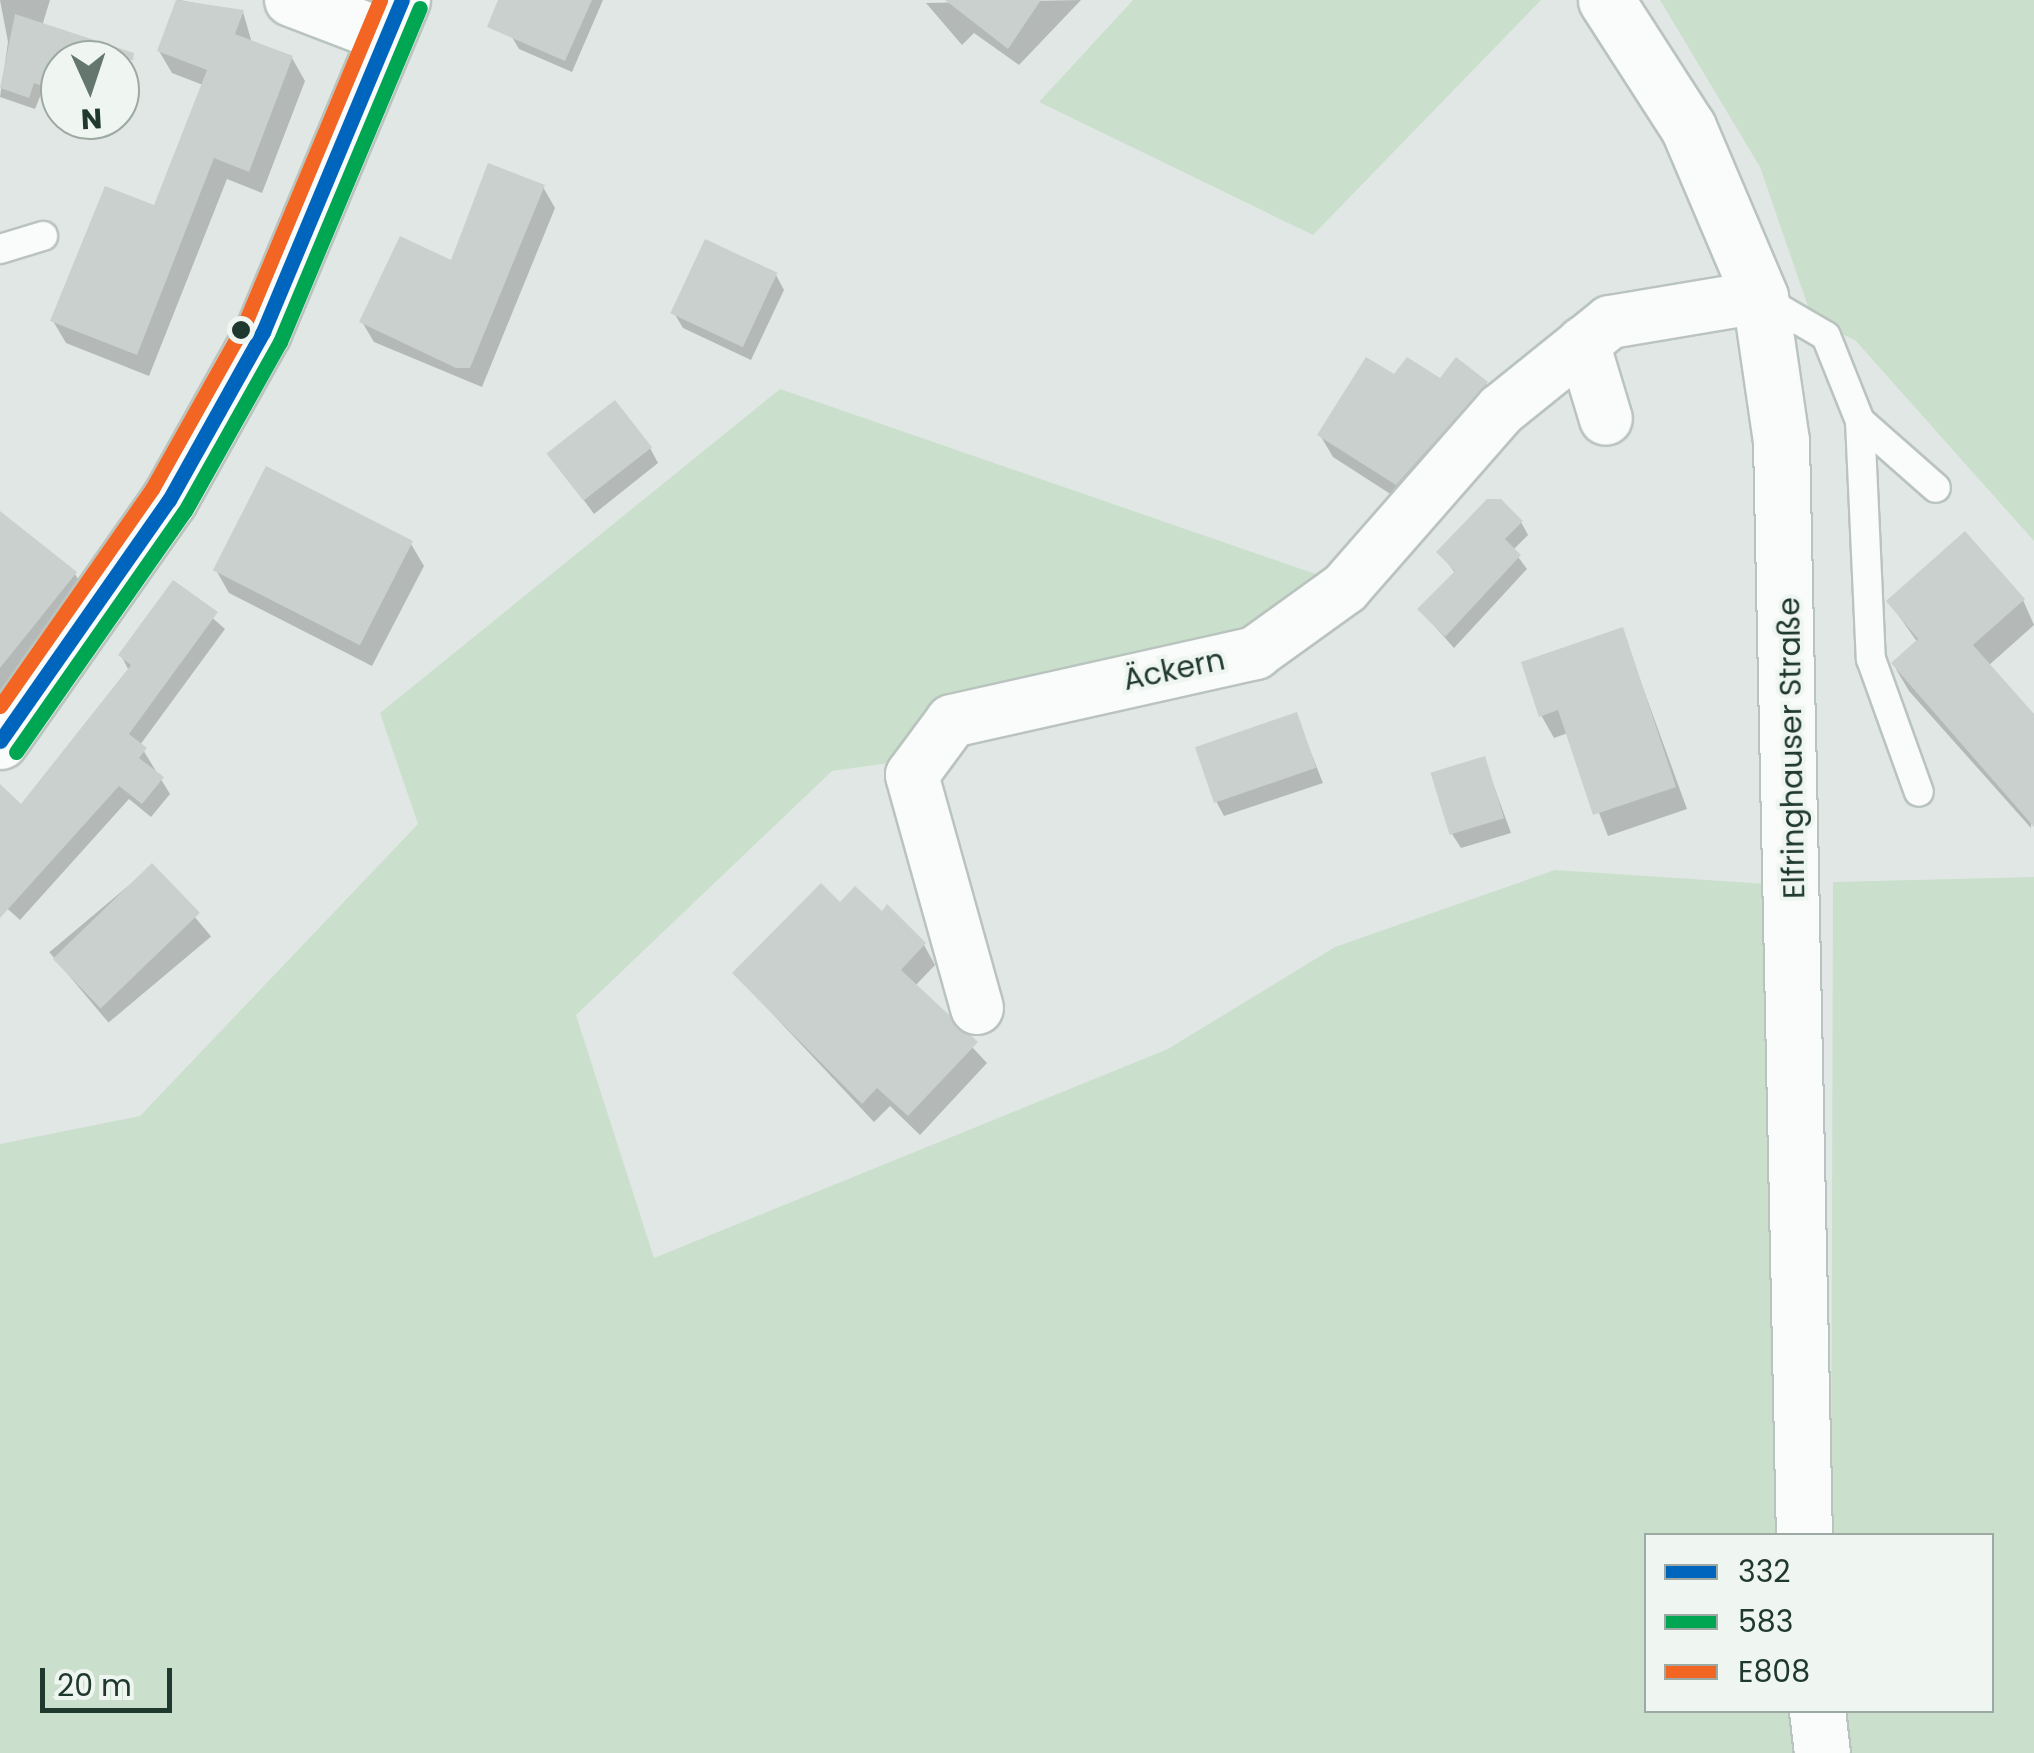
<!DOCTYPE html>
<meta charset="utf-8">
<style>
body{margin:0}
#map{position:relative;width:2034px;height:1753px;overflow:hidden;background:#e1e7e4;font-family:Poppins,sans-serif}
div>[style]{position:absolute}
.green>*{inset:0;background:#cae0cd}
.shadow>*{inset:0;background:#0003;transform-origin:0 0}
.building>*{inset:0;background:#cad0cd;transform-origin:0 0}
.roads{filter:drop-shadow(2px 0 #bac4bf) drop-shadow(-2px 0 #bac4bf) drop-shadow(0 2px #bac4bf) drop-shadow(0 -2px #bac4bf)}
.lane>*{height:28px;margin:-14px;padding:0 14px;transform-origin:14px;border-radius:14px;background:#fafbfb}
.street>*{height:52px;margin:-26px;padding:0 26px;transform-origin:26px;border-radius:26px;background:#fafbfb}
.secondary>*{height:55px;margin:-27.5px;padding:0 27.5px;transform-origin:27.5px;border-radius:27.5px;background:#fafbfb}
.bus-1>*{height:15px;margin:-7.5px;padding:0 7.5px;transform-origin:7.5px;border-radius:7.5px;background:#0065bd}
.bus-2>*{height:15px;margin:-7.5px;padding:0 7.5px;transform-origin:7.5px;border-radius:7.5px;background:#00a651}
.bus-3>*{height:15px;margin:-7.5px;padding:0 7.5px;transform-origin:7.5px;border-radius:7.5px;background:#f26522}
.dots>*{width:28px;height:28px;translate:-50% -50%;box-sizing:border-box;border:5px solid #eff6f1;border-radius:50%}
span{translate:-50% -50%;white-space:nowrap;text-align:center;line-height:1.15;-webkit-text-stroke:8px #eff6f1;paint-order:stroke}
.street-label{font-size:30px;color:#20392e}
.legend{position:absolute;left:1644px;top:1533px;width:350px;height:180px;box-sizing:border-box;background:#eff6f1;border:2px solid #9caaa3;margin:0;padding:12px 18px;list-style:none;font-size:30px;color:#20392e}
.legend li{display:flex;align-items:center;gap:20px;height:50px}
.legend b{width:50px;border:2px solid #9caaa3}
.north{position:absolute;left:40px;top:40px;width:100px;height:100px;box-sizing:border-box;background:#eff6f1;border:2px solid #9caaa3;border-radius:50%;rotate:177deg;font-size:28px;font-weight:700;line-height:40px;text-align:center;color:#20392e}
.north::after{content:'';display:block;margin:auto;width:35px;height:45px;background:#64766e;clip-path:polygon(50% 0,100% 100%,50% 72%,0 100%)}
.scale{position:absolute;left:40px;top:1668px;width:132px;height:45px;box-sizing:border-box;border:5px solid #20392e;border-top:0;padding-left:12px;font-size:30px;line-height:35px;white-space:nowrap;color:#20392e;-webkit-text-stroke:8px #eff6f1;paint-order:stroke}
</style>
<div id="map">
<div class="green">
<i style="clip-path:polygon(1133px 0,1541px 0,1313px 235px,1039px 102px)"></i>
<i style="clip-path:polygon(1660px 0,2034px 0,2034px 541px,1855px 340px,1813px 321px,1760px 167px)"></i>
<i style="clip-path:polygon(780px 389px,1333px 580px,1248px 632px,903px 761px,832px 771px,576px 1015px,654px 1258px,1168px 1049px,1335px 947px,1555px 870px,1768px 884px,1776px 1535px,1646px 1536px,1646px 1710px,1788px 1711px,1795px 1753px,0 1753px,0 1144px,140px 1116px,418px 824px,380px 713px)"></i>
<i style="clip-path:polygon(2034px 877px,2034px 1753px,1851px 1753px,1846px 1711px,1992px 1710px,1992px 1536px,1831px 1536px,1833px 882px)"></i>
</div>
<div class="shadow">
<i style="clip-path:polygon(0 0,50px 0,42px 26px,94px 60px,60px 60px,60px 100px,41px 94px,35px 109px,0 97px,8px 42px)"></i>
<i style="clip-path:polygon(179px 0,243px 12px,252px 43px,292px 58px,305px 81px,262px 193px,227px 179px,149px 376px,66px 343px,53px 321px,156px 208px,203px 85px,172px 73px,159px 51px)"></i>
<i style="clip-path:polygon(529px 0,603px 0,572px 72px,519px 49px,512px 37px)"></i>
<i style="clip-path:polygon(1081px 0,1019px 65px,974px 33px,962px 45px,926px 3px)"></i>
<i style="clip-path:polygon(543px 187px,555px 208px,482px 387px,374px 342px,362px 322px,452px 264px)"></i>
<i style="clip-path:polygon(776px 275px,784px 290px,751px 360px,683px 328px,674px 313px)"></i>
<i style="clip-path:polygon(1394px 377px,1486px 384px,1499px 406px,1409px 506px,1333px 457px,1320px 435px)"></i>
<i style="clip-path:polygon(650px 448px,658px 463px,594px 514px,550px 454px)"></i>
<i style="clip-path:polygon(1521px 522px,1528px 535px,1513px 550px,1527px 569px,1454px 648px,1420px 610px,1456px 574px,1439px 552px)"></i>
<i style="clip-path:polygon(0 528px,75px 574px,92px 603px,0 696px)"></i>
<i style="clip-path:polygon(411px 544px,424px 566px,372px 666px,229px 593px,216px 570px)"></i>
<i style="clip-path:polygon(174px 584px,225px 629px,140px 745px,170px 794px,151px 817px,129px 799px,20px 920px,0 902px,0 814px,22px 808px,129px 671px,121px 655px)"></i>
<i style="clip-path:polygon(2023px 600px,2034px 625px,1988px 666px,2034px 718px,2031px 828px,1909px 691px,1896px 669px,1918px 643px,1889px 602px)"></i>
<i style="clip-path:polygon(1622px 630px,1687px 809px,1608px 836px,1568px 733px,1554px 738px,1541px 715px)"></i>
<i style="clip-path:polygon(1296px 715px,1323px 783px,1224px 816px,1216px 801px)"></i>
<i style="clip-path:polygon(1484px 759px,1511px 833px,1461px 848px,1452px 834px)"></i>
<i style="left:152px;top:866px;width:92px;height:134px;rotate:50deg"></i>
<i style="clip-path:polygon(924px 945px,935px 965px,915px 986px,987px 1063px,920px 1135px,890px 1106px,874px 1122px,735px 974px)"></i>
</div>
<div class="building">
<i style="clip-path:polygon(176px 0,244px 10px,235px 34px,293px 56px,249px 172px,214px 158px,137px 355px,50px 321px,105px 186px,154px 205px,207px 70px,157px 51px)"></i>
<i style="clip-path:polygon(498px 0,592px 0,565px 61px,487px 27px)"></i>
<i style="clip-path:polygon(945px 0,1041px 0,1008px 49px)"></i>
<i style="clip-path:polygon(15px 14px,134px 53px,133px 60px,60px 60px,60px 92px,34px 83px,29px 98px,0 88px)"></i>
<i style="clip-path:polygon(488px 163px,545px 185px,470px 368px,456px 368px,359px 322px,400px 236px,451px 260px)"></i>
<i style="left:705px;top:239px;width:80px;height:82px;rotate:25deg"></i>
<i style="clip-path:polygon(1366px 357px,1394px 374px,1407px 357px,1440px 378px,1456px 357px,1488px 382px,1396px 485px,1317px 435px)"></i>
<i style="left:615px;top:400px;width:60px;height:87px;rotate:52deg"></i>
<i style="left:266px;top:466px;width:165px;height:117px;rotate:27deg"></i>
<i style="clip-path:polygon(1487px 499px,1501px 499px,1523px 521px,1505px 539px,1521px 555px,1445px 637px,1417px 609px,1455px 571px,1436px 552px)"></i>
<i style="clip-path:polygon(0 511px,77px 572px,0 668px)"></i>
<i style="clip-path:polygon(1965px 531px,2025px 599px,1973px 645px,2034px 714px,2034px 827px,1891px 663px,1918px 639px,1886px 601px)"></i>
<i style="clip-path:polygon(173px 580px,218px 612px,129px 734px,147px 748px,139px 758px,164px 777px,142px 804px,119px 786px,0 918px,0 784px,21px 804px,131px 665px,118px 655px)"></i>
<i style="clip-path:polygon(1623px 627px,1676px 787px,1593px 815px,1558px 710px,1539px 717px,1521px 662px)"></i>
<i style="left:1297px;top:712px;width:59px;height:108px;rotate:71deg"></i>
<i style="left:1485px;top:756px;width:65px;height:57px;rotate:73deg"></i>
<i style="left:152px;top:863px;width:69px;height:138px;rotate:46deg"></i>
<i style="clip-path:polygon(821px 883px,840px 902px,855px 886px,882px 911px,887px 904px,926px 943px,901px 970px,978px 1042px,908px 1116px,877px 1088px,862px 1104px,732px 973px)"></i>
</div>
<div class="roads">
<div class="lane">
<i style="left:0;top:249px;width:45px;rotate:-16.8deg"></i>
<i style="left:1761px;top:298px;width:75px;rotate:30.3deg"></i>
<i style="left:1826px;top:336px;width:92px;rotate:68.2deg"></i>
<i style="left:1860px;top:421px;width:101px;rotate:41.4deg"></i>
<i style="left:1860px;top:421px;width:238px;rotate:87.4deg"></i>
<i style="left:1871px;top:659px;width:141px;rotate:70.2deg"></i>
</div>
<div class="street">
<i style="left:291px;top:0;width:104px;rotate:20.9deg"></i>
<i style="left:1583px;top:343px;width:79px;rotate:73.2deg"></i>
<i style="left:977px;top:1008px;width:242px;rotate:-105.6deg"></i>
<i style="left:912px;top:775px;width:67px;rotate:-53.5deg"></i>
<i style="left:952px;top:721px;width:311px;rotate:-12.6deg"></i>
<i style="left:1255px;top:653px;width:111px;rotate:-35.8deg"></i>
<i style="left:1345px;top:588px;width:237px;rotate:-48.8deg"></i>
<i style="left:1501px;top:410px;width:140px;rotate:-38.9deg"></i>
<i style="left:1610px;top:322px;width:152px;rotate:-9.5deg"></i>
</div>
<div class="secondary">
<i style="left:1606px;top:0;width:151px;rotate:57.2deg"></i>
<i style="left:1688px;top:127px;width:185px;rotate:67deg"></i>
<i style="left:1760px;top:297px;width:146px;rotate:81.7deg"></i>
<i style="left:1781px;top:441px;width:1095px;rotate:88.8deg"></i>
<i style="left:0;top:741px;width:294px;rotate:-55deg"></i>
<i style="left:169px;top:500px;width:193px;rotate:-60.8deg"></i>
<i style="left:263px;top:332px;width:360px;rotate:-67.3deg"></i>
<i style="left:1817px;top:1710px;width:43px;rotate:83.4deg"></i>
</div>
</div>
<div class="bus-1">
<i style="left:0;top:741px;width:294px;rotate:-55deg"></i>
<i style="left:169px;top:500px;width:193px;rotate:-60.8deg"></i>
<i style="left:263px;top:332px;width:360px;rotate:-67.3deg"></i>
</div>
<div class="bus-2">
<i style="left:16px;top:752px;width:294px;rotate:-55deg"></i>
<i style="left:185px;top:511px;width:194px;rotate:-60.7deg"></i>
<i style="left:280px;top:342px;width:362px;rotate:-67.3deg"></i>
</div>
<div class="bus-3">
<i style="left:0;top:706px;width:265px;rotate:-55deg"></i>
<i style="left:152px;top:489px;width:190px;rotate:-60.7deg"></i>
<i style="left:245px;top:323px;width:350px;rotate:-67.3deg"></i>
</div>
<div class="dots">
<i style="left:241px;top:330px;background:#20392e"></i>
</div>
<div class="street-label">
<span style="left:1174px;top:670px;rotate:-12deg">Äckern</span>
<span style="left:1792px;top:748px;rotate:-91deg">Elfringhauser Straße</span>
</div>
<ul class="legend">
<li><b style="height:12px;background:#0065bd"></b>332</li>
<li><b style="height:12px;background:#00a651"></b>583</li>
<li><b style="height:12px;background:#f26522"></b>E808</li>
</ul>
<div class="north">N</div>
<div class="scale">20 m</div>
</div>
